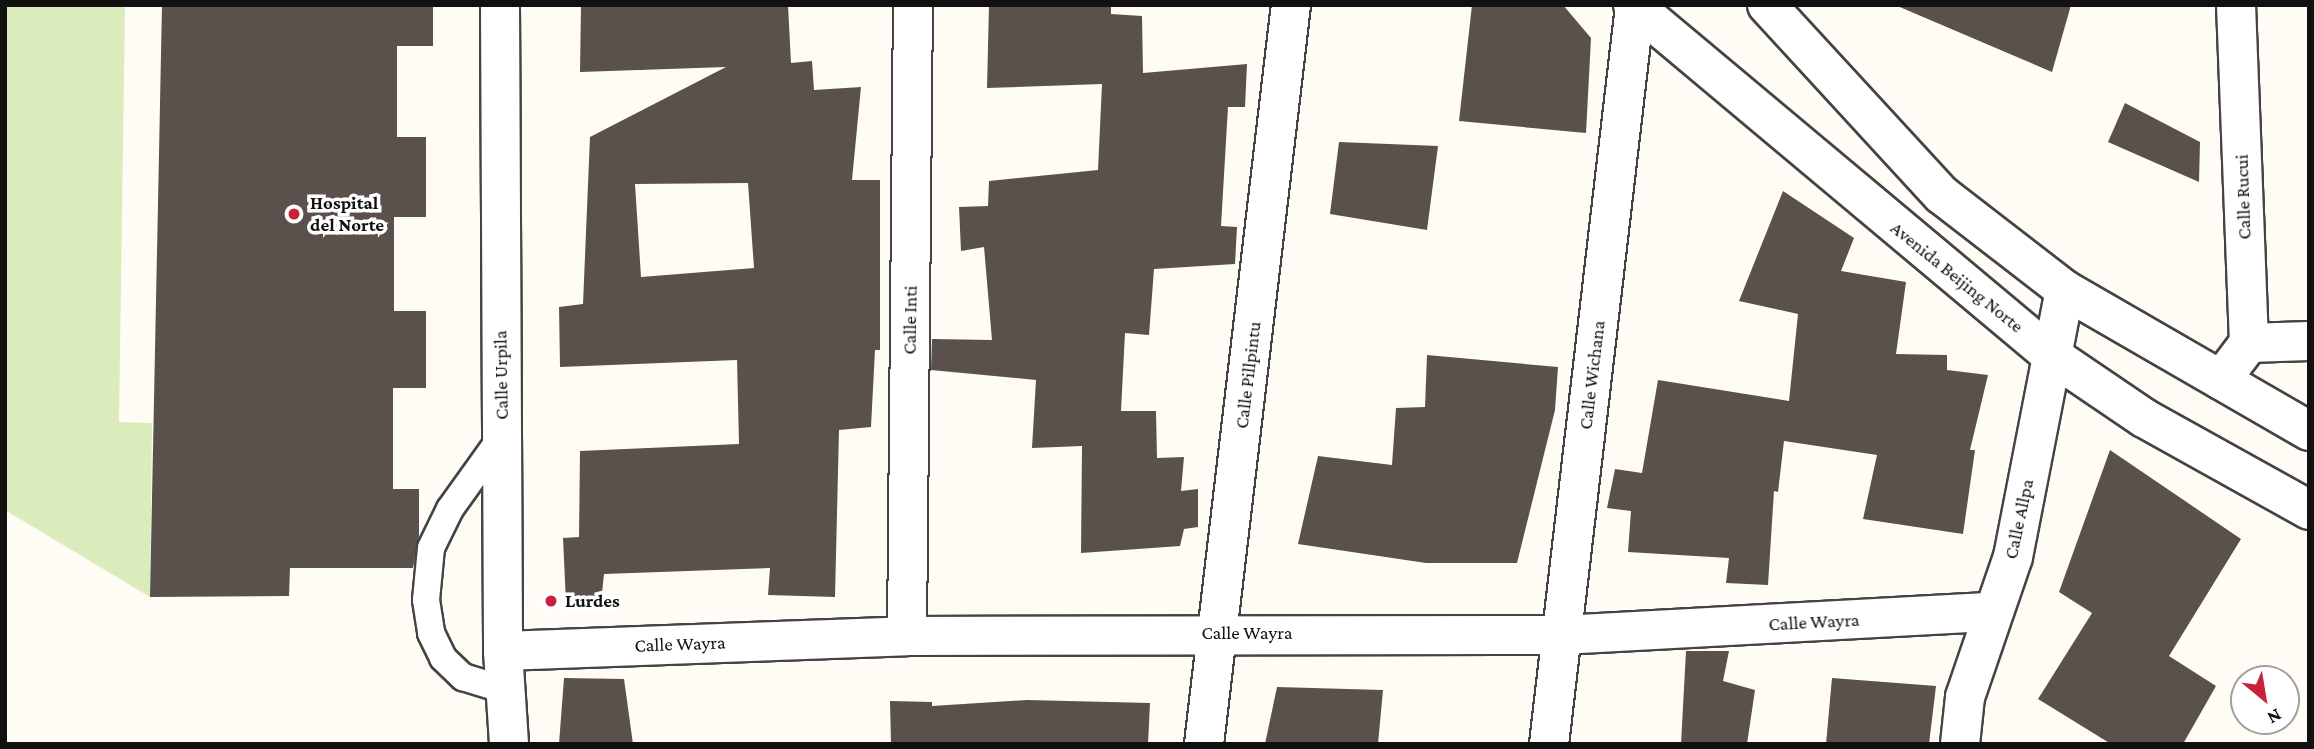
<!DOCTYPE html>
<style>
body{margin:0}
#map{position:relative;width:2314px;height:749px;overflow:hidden;background:#fffcf5;font-family:"Crimson Pro",serif}
div>[style]{position:absolute}
.green>*{inset:0;background:#daecbc}
.building>*{inset:0;background:#5a514d}
.roads{filter:drop-shadow(2px 0 #444) drop-shadow(-2px 0 #444) drop-shadow(0 2px #444) drop-shadow(0 -2px #444)}
.service>*{height:26px;margin:-13px;padding:0 13px;transform-origin:13px;border-radius:13px;background:#fff}
.minor>*{height:38px;margin:-19px;padding:0 19px;transform-origin:19px;border-radius:19px;background:#fff}
.tertiary>*{height:38px;margin:-19px;padding:0 19px;transform-origin:19px;border-radius:19px;background:#fff}
.dots>*{width:19px;height:19px;translate:-50% -50%;box-sizing:border-box;border:4px solid #fff;border-radius:50%}
span{translate:-50% -50%;white-space:nowrap;text-align:center;line-height:1.15;-webkit-text-stroke:7px #fff;paint-order:stroke}
.street-label{font-size:19px;color:#111}
.poi-label{font-size:19px;color:#111;font-weight:700}
.left{translate:0 -50%;text-align:left}
.frame{position:absolute;inset:0;border:7px solid #111;pointer-events:none}
.north{position:absolute;left:2230px;top:665px;width:70px;height:70px;box-sizing:border-box;background:#fff;border:2px solid #a0a0a0;border-radius:50%;rotate:150deg;font-size:19px;font-weight:700;line-height:28px;text-align:center;color:#111}
.north::after{content:'';display:block;margin:auto;width:24px;height:32px;background:#c6233b;clip-path:polygon(50% 0,100% 100%,50% 72%,0 100%)}
</style>
<div id="map">
<div class="green">
<i style="clip-path:polygon(5px 5px,125px 5px,119px 422px,152px 423px,150px 597px,5px 510px)"></i>
</div>
<div class="building">
<i style="clip-path:polygon(162px 5px,433px 5px,433px 46px,397px 46px,397px 137px,426px 137px,426px 217px,394px 217px,394px 311px,426px 311px,426px 388px,393px 388px,393px 489px,419px 489px,419px 536px,413px 568px,290px 568px,289px 596px,150px 597px)"></i>
<i style="clip-path:polygon(evenodd,581px 5px,788px 5px,791px 63px,812px 61px,814px 90px,861px 87px,852px 180px,880px 180px,880px 350px,875px 350px,871px 427px,839px 430px,835px 597px,768px 595px,770px 568px,604px 574px,601px 603px,566px 603px,563px 538px,579px 537px,580px 451px,739px 444px,737px 360px,560px 367px,559px 307px,583px 304px,590px 137px,726px 67px,580px 72px,581px 5px,748px 183px,754px 268px,641px 277px,635px 184px,748px 183px)"></i>
<i style="clip-path:polygon(989px 5px,1111px 5px,1111px 14px,1142px 16px,1143px 73px,1247px 64px,1245px 107px,1228px 107px,1221px 226px,1237px 227px,1235px 264px,1154px 269px,1149px 335px,1125px 333px,1121px 411px,1156px 411px,1157px 458px,1184px 457px,1181px 491px,1198px 489px,1198px 527px,1184px 529px,1180px 546px,1081px 553px,1082px 446px,1032px 448px,1036px 380px,931px 370px,932px 339px,992px 340px,984px 247px,961px 251px,959px 207px,988px 206px,989px 181px,1098px 170px,1102px 84px,987px 88px)"></i>
<i style="clip-path:polygon(1472px 5px,1563px 5px,1591px 38px,1586px 133px,1459px 121px)"></i>
<i style="clip-path:polygon(1895px 5px,2071px 5px,2052px 72px)"></i>
<i style="clip-path:polygon(2125px 103px,2200px 142px,2199px 182px,2108px 142px)"></i>
<i style="clip-path:polygon(1339px 142px,1438px 146px,1427px 230px,1330px 214px)"></i>
<i style="clip-path:polygon(1783px 191px,1854px 238px,1841px 271px,1906px 282px,1896px 354px,1947px 355px,1947px 370px,1988px 375px,1970px 450px,1975px 450px,1963px 534px,1863px 519px,1877px 455px,1784px 441px,1778px 492px,1774px 491px,1768px 585px,1726px 583px,1729px 558px,1628px 552px,1631px 511px,1607px 508px,1615px 469px,1642px 473px,1658px 380px,1789px 401px,1798px 314px,1739px 301px)"></i>
<i style="clip-path:polygon(1427px 355px,1558px 367px,1555px 410px,1517px 563px,1426px 563px,1298px 544px,1318px 456px,1392px 465px,1396px 408px,1425px 407px)"></i>
<i style="clip-path:polygon(2110px 450px,2241px 539px,2169px 656px,2216px 686px,2183px 744px,2111px 744px,2038px 699px,2092px 613px,2059px 592px)"></i>
<i style="clip-path:polygon(1686px 651px,1729px 651px,1723px 681px,1755px 690px,1747px 744px,1681px 744px)"></i>
<i style="clip-path:polygon(564px 678px,624px 679px,633px 744px,559px 744px)"></i>
<i style="clip-path:polygon(1832px 678px,1936px 686px,1929px 744px,1826px 744px)"></i>
<i style="clip-path:polygon(1277px 687px,1383px 690px,1378px 744px,1265px 744px)"></i>
<i style="clip-path:polygon(1027px 700px,1150px 703px,1148px 744px,891px 744px,890px 701px,932px 702px,932px 706px)"></i>
</div>
<div class="roads">
<div class="service">
<i style="left:503px;top:435px;width:91px;rotate:125.6deg"></i>
<i style="left:450px;top:509px;width:43px;rotate:116deg"></i>
<i style="left:431px;top:548px;width:52px;rotate:95.5deg"></i>
<i style="left:426px;top:600px;width:33px;rotate:81deg"></i>
<i style="left:431px;top:633px;width:28px;rotate:64deg"></i>
<i style="left:443px;top:658px;width:28px;rotate:44deg"></i>
<i style="left:463px;top:677px;width:44px;rotate:17.2deg"></i>
</div>
<div class="minor">
<i style="left:500px;top:5px;width:646px;rotate:89.73deg"></i>
<i style="left:503px;top:651px;width:93px;rotate:86.3deg"></i>
<i style="left:2249px;top:343px;width:60px;rotate:-1.9deg"></i>
<i style="left:2221px;top:380px;width:46px;rotate:-52.9deg"></i>
<i style="left:2249px;top:343px;width:338px;rotate:-92.2deg"></i>
<i style="left:907px;top:636px;width:631px;rotate:-89.46deg"></i>
<i style="left:503px;top:651px;width:404px;rotate:-2.1deg"></i>
<i style="left:907px;top:636px;width:655px;rotate:-0.09deg"></i>
<i style="left:1562px;top:635px;width:430px;rotate:-3.1deg"></i>
<i style="left:1204px;top:744px;width:744px;rotate:-83.29deg"></i>
<i style="left:1549px;top:744px;width:743px;rotate:-83.35deg"></i>
<i style="left:1960px;top:744px;width:47px;rotate:-83.9deg"></i>
<i style="left:1965px;top:697px;width:148px;rotate:-71.1deg"></i>
<i style="left:2013px;top:557px;width:272px;rotate:-79deg"></i>
</div>
<div class="tertiary">
<i style="left:1633px;top:5px;width:545px;rotate:39.94deg"></i>
<i style="left:2051px;top:355px;width:112px;rotate:34.1deg"></i>
<i style="left:2144px;top:418px;width:189px;rotate:29.1deg"></i>
<i style="left:1767px;top:5px;width:258px;rotate:47.4deg"></i>
<i style="left:1942px;top:195px;width:155px;rotate:37.7deg"></i>
<i style="left:2065px;top:290px;width:282px;rotate:30deg"></i>
</div>
</div>
<div class="dots">
<i style="left:294px;top:214px;background:#c6233b"></i>
<i style="left:551px;top:601px;background:#c6233b"></i>
</div>
<div class="street-label">
<span style="left:2243px;top:197px;rotate:-92deg">Calle Rucui</span>
<span style="left:1957px;top:277px;rotate:39deg">Avenida Beijing Norte</span>
<span style="left:910px;top:320px;rotate:-89deg">Calle Inti</span>
<span style="left:501px;top:375px;rotate:-91deg">Calle Urpila</span>
<span style="left:1248px;top:375px;rotate:-83deg">Calle Pillpintu</span>
<span style="left:1592px;top:375px;rotate:-83deg">Calle Wichana</span>
<span style="left:2019px;top:519px;rotate:-78deg">Calle Allpa</span>
<span style="left:1814px;top:622px;rotate:-3deg">Calle Wayra</span>
<span style="left:1247px;top:633px">Calle Wayra</span>
<span style="left:680px;top:644px;rotate:-2deg">Calle Wayra</span>
</div>
<div class="poi-label">
<span class="left" style="left:310px;top:214px">Hospital<br>del Norte</span>
<span class="left" style="left:565px;top:601px">Lurdes</span>
</div>
<div class="frame"></div>
<div class="north">N</div>
</div>
